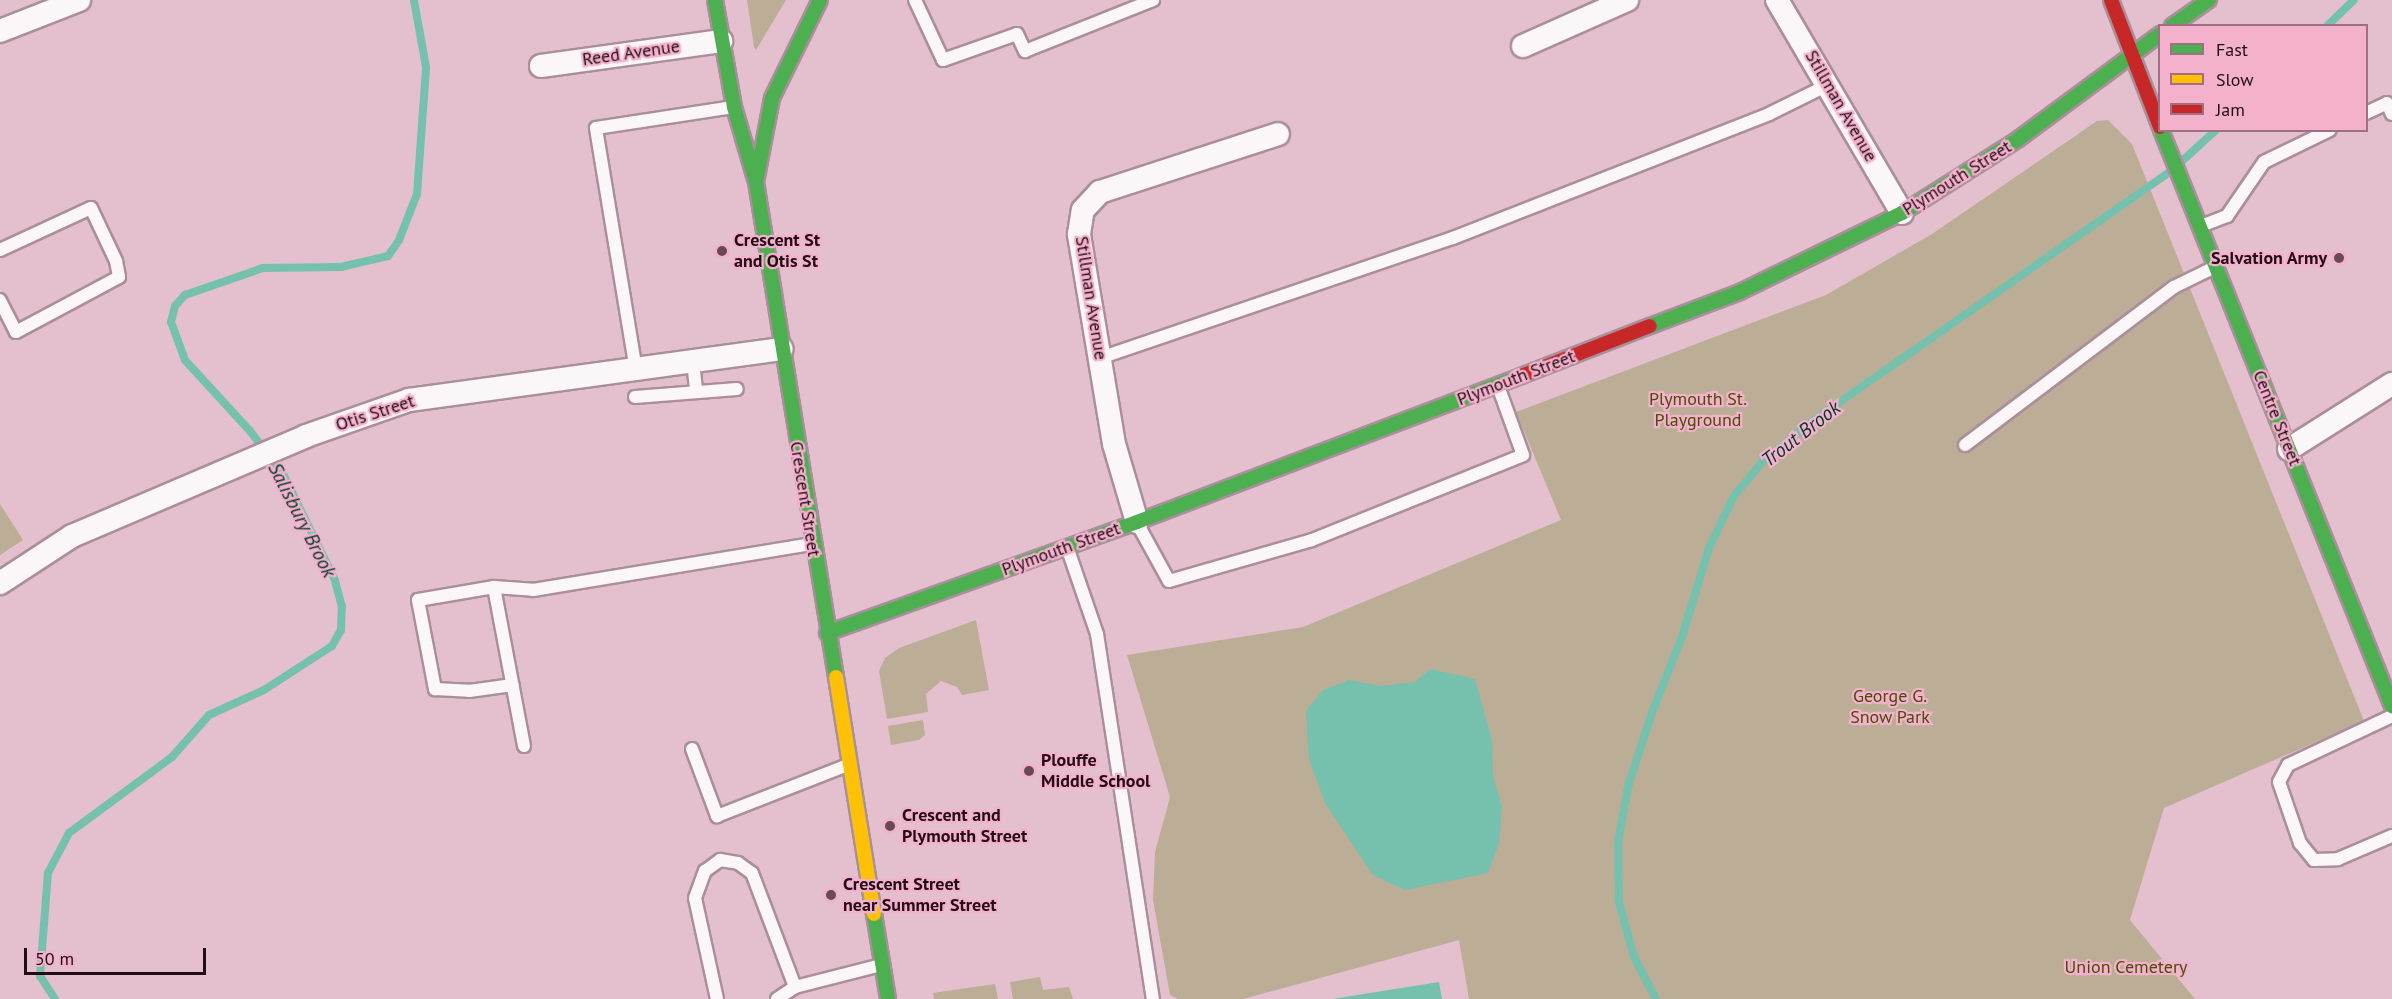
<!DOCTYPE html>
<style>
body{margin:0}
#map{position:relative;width:2392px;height:999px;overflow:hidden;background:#e4c0cf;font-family:"PT Sans",sans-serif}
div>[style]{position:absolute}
.green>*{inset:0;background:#bbad96}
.water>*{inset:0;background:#76c1ae}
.stream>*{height:8px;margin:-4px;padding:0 4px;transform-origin:4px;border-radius:4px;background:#76c1ae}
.roads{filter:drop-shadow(2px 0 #aa8f9b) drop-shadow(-2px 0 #aa8f9b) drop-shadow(0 2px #aa8f9b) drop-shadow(0 -2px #aa8f9b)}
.lane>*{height:12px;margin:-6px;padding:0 6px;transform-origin:6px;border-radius:6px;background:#fbf6f8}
.street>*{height:22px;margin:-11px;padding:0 11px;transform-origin:11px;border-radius:11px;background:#fbf6f8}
.fast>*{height:14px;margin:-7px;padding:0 7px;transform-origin:7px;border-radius:7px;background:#4caf50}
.slow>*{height:14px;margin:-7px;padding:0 7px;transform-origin:7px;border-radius:7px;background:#ffc107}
.jam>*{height:14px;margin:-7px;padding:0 7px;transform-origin:7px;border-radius:7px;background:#c62828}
.dots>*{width:16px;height:16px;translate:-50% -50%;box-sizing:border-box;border:3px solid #f3b1cc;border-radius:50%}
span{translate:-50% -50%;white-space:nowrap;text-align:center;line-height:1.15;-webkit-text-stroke:4.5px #f3b1cc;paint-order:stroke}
.street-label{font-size:18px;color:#220c16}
.poi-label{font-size:18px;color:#220c16;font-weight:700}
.left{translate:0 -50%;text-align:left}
.right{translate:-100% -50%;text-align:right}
.park-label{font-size:18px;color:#4a4d01}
.water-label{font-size:20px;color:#013a2d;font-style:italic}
.legend{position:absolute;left:2158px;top:24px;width:210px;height:108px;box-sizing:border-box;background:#f3b1cc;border:2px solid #9f6f83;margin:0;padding:8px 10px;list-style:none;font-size:18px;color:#220c16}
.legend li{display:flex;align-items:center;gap:12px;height:30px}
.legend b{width:30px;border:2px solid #9f6f83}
.scale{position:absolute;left:24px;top:948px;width:182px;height:27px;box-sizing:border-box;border:3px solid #220c16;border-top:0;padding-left:8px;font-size:18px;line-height:21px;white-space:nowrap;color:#220c16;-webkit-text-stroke:4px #f3b1cc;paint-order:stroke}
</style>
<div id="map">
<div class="green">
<i style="clip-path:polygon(747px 0,786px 0,756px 50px,754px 47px)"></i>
<i style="clip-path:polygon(2108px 120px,2132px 144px,2364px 721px,2164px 808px,2130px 920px,2195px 999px,1469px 999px,1459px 940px,1243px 999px,1178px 999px,1170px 995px,1153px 900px,1155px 852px,1170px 797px,1127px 655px,1303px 627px,1561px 520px,1516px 412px,1826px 295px,1932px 234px,2097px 121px)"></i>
<i style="clip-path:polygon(0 504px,23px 540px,0 555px)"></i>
<i style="clip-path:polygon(976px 620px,989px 690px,962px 695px,957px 687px,941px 681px,926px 694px,928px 712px,887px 719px,879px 671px,885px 658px,899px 648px)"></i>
<i style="clip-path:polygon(923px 720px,925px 735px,919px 740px,891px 745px,888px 726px)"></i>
<i style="clip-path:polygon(1040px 977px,1043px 990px,1069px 987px,1073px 999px,1013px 999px,1010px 982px)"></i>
<i style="clip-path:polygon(995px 984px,998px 999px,934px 999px,933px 993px)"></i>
</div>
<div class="water">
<i style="clip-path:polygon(1430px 669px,1475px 679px,1492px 740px,1493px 776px,1502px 806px,1499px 843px,1488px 873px,1405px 890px,1373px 875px,1325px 803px,1309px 759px,1306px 711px,1323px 690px,1349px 680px,1381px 686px,1415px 682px)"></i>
<i style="clip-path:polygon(1439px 982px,1442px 999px,1332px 999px)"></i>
</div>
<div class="stream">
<i style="left:2327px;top:26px;width:37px;rotate:-44deg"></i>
<i style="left:2181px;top:162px;width:47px;rotate:-42.4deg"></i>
<i style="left:55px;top:999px;width:27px;rotate:-123deg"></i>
<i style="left:40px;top:976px;width:103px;rotate:-85.6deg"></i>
<i style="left:48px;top:873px;width:45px;rotate:-62.3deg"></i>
<i style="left:69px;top:833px;width:128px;rotate:-36.4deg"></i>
<i style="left:172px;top:757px;width:56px;rotate:-48.6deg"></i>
<i style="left:209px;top:715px;width:60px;rotate:-24.4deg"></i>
<i style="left:264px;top:690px;width:81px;rotate:-32.9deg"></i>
<i style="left:332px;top:646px;width:18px;rotate:-61deg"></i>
<i style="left:341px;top:630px;width:23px;rotate:-88deg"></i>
<i style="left:342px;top:607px;width:30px;rotate:-105deg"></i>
<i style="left:334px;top:578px;width:118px;rotate:-116.1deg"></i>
<i style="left:282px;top:472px;width:52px;rotate:-128deg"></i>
<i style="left:250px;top:431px;width:96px;rotate:-132.5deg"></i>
<i style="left:185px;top:360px;width:40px;rotate:-110.2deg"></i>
<i style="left:171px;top:322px;width:16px;rotate:-76deg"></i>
<i style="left:175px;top:306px;width:15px;rotate:-48deg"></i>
<i style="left:185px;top:295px;width:83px;rotate:-19.1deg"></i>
<i style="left:263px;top:268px;width:78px;rotate:-0.7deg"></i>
<i style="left:341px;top:267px;width:48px;rotate:-13.2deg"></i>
<i style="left:388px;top:256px;width:19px;rotate:-55deg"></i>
<i style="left:399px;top:240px;width:49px;rotate:-68.6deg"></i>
<i style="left:417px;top:194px;width:127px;rotate:-85.9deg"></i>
<i style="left:426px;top:67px;width:68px;rotate:-100.2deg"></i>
<i style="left:1656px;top:999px;width:47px;rotate:-117.6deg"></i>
<i style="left:1634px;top:957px;width:57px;rotate:-105.3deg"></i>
<i style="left:1619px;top:902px;width:61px;rotate:-90.9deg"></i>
<i style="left:1618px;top:841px;width:59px;rotate:-79.3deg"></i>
<i style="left:1629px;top:783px;width:77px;rotate:-71.8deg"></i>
<i style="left:1653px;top:710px;width:79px;rotate:-68.3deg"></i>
<i style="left:1682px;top:637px;width:93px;rotate:-73.1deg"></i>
<i style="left:1709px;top:548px;width:58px;rotate:-64.3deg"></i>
<i style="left:1734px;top:496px;width:45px;rotate:-50.4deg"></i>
<i style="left:1763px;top:461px;width:65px;rotate:-38.8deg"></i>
<i style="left:1814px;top:420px;width:434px;rotate:-34.9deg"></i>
</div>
<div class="roads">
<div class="lane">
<i style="left:915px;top:0;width:66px;rotate:65deg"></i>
<i style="left:943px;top:60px;width:78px;rotate:-19.4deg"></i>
<i style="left:1017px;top:34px;width:19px;rotate:65deg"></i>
<i style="left:1025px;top:51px;width:138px;rotate:-21.7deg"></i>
<i style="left:2366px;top:113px;width:23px;rotate:-25deg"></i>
<i style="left:2387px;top:103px;width:12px;rotate:66deg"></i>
<i style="left:2201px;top:226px;width:28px;rotate:-21deg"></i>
<i style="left:2227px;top:216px;width:65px;rotate:-55.6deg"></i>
<i style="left:2264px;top:162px;width:73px;rotate:-25.9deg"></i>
<i style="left:0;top:250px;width:100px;rotate:-24.8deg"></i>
<i style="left:91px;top:208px;width:59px;rotate:64.7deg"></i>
<i style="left:116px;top:261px;width:16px;rotate:79deg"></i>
<i style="left:119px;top:277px;width:117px;rotate:151.9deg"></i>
<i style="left:16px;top:332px;width:36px;rotate:-117deg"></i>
<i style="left:1100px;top:358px;width:373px;rotate:-18.8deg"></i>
<i style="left:1453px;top:238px;width:339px;rotate:-21.4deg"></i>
<i style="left:1769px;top:114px;width:68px;rotate:-26.2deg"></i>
<i style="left:693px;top:361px;width:31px;rotate:84deg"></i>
<i style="left:636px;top:370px;width:245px;rotate:-99.4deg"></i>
<i style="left:596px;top:128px;width:139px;rotate:-8.7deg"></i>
<i style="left:635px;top:397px;width:102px;rotate:-4.5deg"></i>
<i style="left:1965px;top:445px;width:262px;rotate:-37.1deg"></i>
<i style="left:2174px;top:287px;width:46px;rotate:-26deg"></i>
<i style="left:1137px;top:523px;width:66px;rotate:61.1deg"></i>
<i style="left:1169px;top:581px;width:149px;rotate:-16deg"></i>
<i style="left:1312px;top:540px;width:227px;rotate:-21.9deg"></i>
<i style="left:1523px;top:455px;width:73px;rotate:-109.9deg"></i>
<i style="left:1067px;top:547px;width:92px;rotate:71deg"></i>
<i style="left:1097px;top:634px;width:369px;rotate:81.3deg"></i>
<i style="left:494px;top:587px;width:77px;rotate:170.3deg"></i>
<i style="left:418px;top:600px;width:91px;rotate:79.2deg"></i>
<i style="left:435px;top:689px;width:34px;rotate:3deg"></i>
<i style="left:469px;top:691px;width:44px;rotate:-7.8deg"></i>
<i style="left:2392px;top:716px;width:115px;rotate:154.8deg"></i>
<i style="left:2288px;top:765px;width:19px;rotate:118deg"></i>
<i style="left:2279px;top:782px;width:65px;rotate:71deg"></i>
<i style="left:2300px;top:843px;width:22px;rotate:51deg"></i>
<i style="left:2314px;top:860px;width:24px;rotate:-2deg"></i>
<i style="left:2338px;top:859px;width:59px;rotate:-23.1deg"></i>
<i style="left:524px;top:746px;width:162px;rotate:-100.7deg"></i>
<i style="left:494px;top:587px;width:39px;rotate:4deg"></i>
<i style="left:533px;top:590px;width:283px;rotate:-9.4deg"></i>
<i style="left:692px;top:749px;width:72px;rotate:69.5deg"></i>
<i style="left:717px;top:816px;width:141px;rotate:-21.3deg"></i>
<i style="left:717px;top:999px;width:103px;rotate:-102.3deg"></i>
<i style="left:695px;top:898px;width:29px;rotate:-70deg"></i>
<i style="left:705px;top:871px;width:19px;rotate:-36deg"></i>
<i style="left:720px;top:860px;width:18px;rotate:9deg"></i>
<i style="left:738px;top:863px;width:17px;rotate:36deg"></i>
<i style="left:752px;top:873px;width:122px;rotate:69.3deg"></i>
<i style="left:777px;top:999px;width:22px;rotate:-34deg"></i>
<i style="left:795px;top:987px;width:89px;rotate:-14.3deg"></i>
</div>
<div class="street">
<i style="left:1777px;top:0;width:247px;rotate:59.6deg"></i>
<i style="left:0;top:31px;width:85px;rotate:-21.4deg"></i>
<i style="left:1523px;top:46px;width:114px;rotate:-23.9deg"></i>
<i style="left:541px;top:66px;width:182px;rotate:-7.9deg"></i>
<i style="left:2289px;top:449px;width:122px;rotate:-32.3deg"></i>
<i style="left:1137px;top:522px;width:81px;rotate:-106.4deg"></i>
<i style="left:1114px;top:444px;width:213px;rotate:-99.5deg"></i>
<i style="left:1079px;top:234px;width:24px;rotate:-81deg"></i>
<i style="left:1083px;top:210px;width:25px;rotate:-47deg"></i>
<i style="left:1100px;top:192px;width:187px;rotate:-18deg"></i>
<i style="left:0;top:583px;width:86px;rotate:-33.1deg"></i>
<i style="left:72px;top:536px;width:254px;rotate:-23.1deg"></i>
<i style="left:306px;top:436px;width:109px;rotate:-19.3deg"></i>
<i style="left:409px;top:400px;width:376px;rotate:-7.8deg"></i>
</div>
<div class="fast">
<i style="left:715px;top:0;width:109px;rotate:79.9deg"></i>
<i style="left:734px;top:107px;width:78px;rotate:73.7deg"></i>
<i style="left:756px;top:182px;width:501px;rotate:80.82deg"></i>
<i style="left:2172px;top:26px;width:45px;rotate:-35.1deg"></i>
<i style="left:2161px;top:130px;width:621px;rotate:68.15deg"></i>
<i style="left:757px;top:177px;width:80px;rotate:-79.2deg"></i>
<i style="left:772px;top:98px;width:109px;rotate:-63.9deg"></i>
<i style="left:1650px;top:326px;width:96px;rotate:-20.7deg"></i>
<i style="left:1740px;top:292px;width:180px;rotate:-26deg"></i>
<i style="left:1902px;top:213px;width:136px;rotate:-32.4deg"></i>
<i style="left:2017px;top:140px;width:178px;rotate:-36.5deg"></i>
<i style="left:827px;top:633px;width:329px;rotate:-19.7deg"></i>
<i style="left:1137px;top:522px;width:411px;rotate:-20.8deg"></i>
<i style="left:874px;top:914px;width:86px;rotate:80.6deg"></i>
</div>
<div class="slow">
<i style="left:836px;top:677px;width:240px;rotate:80.9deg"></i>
</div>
<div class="jam">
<i style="left:2111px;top:0;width:136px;rotate:68.9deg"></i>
<i style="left:1521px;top:376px;width:138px;rotate:-21.2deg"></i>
</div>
</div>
<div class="dots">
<i style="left:722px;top:251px;background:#664b57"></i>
<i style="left:2339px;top:258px;background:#664b57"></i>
<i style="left:1029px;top:771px;background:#664b57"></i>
<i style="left:890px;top:826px;background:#664b57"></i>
<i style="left:831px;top:895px;background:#664b57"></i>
</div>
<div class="street-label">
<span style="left:631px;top:53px;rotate:-8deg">Reed Avenue</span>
<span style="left:1841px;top:106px;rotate:60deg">Stillman Avenue</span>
<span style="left:1957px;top:178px;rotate:-32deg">Plymouth Street</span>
<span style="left:1091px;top:298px;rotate:81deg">Stillman Avenue</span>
<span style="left:1516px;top:378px;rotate:-21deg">Plymouth Street</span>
<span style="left:375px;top:413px;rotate:-18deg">Otis Street</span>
<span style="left:2277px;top:418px;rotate:68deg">Centre Street</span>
<span style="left:805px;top:499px;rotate:81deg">Crescent Street</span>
<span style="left:1061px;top:549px;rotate:-20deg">Plymouth Street</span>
</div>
<div class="poi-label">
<span class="left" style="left:734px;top:251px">Crescent St<br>and Otis St</span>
<span class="right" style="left:2327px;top:258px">Salvation Army</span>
<span class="left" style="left:1041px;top:771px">Plouffe<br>Middle School</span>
<span class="left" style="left:902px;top:826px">Crescent and<br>Plymouth Street</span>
<span class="left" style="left:843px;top:895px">Crescent Street<br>near Summer Street</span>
</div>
<div class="park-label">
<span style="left:1698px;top:410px">Plymouth St.<br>Playground</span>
<span style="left:1890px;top:707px">George G.<br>Snow Park</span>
<span style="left:2126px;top:967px">Union Cemetery</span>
</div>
<div class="water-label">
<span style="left:1801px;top:434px;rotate:-38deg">Trout Brook</span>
<span style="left:302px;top:520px;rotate:63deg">Salisbury Brook</span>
</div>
<ul class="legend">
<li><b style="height:8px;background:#4caf50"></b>Fast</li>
<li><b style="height:8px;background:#ffc107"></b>Slow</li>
<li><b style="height:8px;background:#c62828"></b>Jam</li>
</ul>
<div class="scale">50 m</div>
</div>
